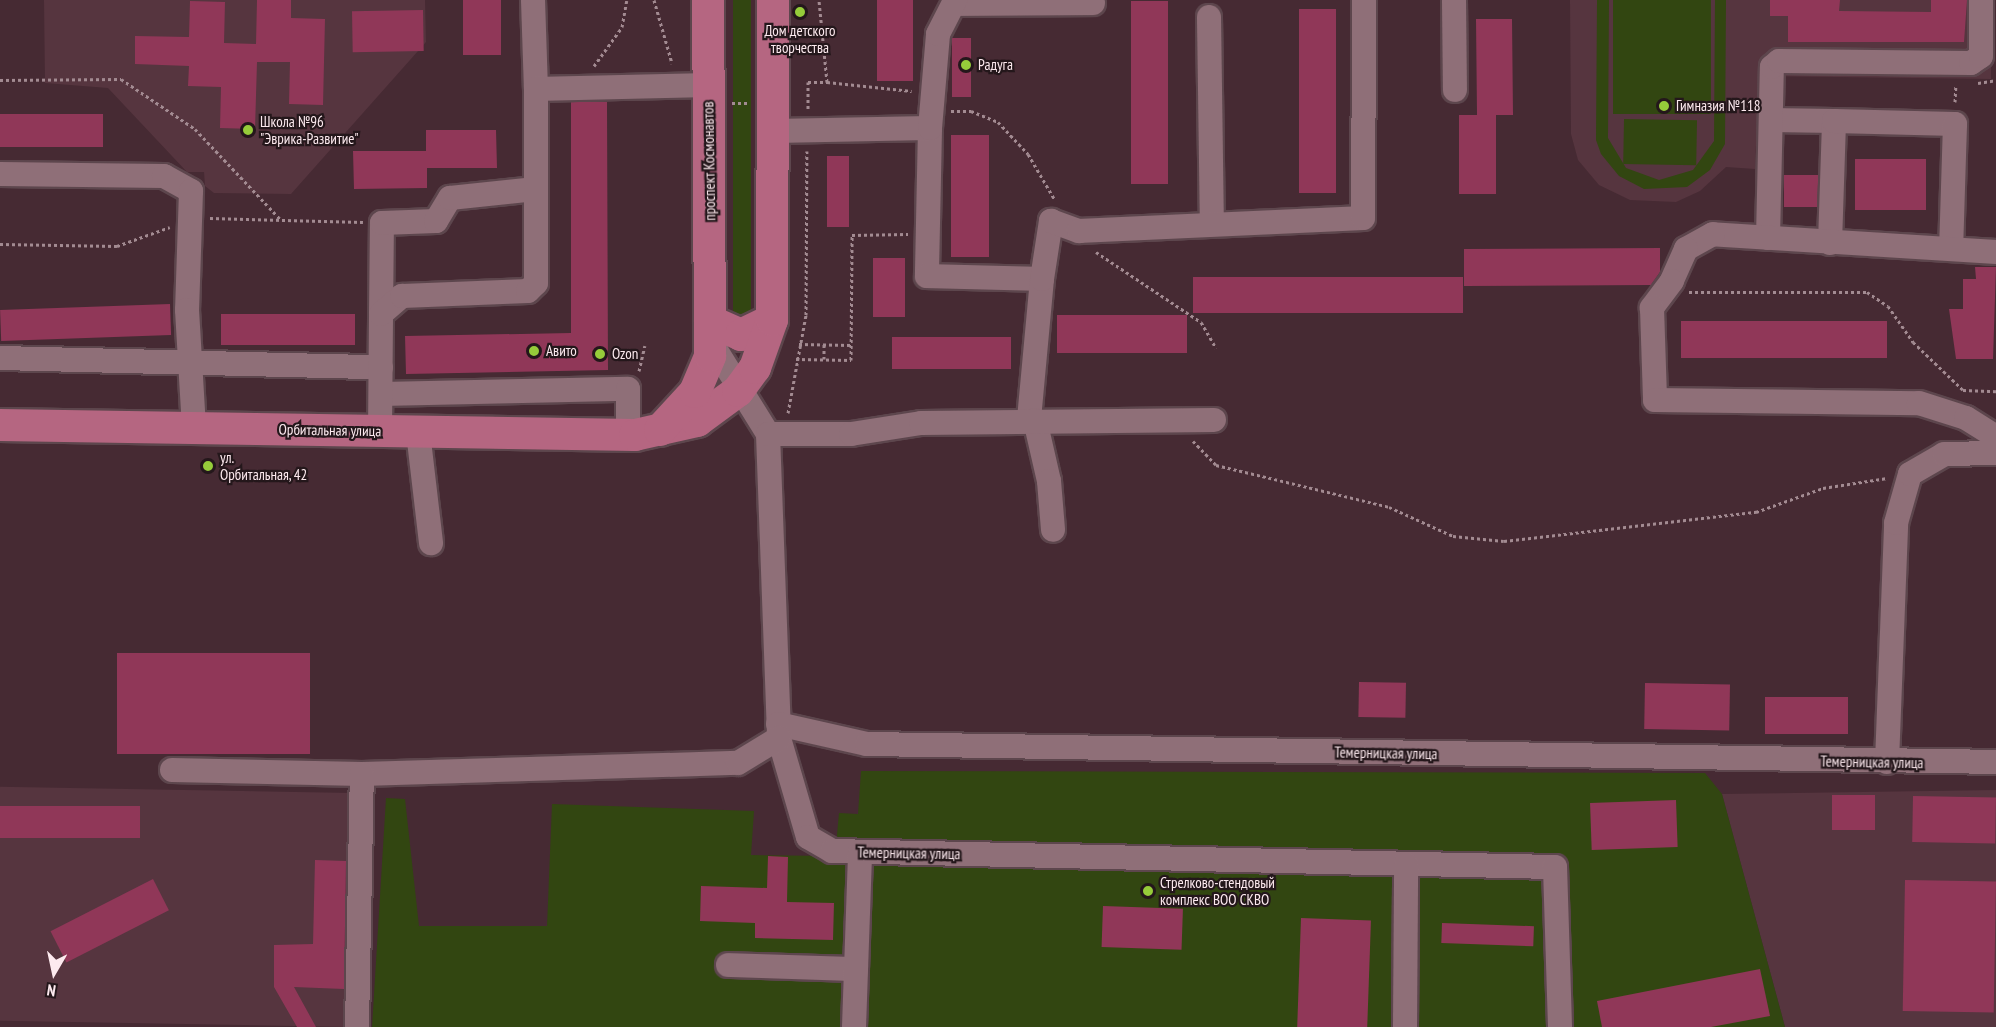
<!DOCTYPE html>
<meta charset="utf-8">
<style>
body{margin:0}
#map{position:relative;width:1996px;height:1027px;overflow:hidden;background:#462a33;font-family:"PT Sans Narrow",sans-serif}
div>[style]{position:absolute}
.built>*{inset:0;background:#56353f;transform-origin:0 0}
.green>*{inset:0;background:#324611;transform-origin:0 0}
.building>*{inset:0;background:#903758;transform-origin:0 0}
.path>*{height:3px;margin-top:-1.5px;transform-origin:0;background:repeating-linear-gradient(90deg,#a38b92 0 3px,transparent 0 6px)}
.roads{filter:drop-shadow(2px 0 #5d464d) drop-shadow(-2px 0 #5d464d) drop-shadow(0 2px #5d464d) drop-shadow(0 -2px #5d464d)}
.minor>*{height:24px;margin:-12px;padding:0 12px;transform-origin:12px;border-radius:12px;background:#8f6f78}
.major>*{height:32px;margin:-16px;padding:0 16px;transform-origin:16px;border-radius:16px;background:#b56681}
.dots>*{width:16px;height:16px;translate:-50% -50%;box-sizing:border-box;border:3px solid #24171b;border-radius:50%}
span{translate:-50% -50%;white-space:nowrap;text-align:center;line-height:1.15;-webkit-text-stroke:4.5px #24171b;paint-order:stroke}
.poi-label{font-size:15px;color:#fdeaef}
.left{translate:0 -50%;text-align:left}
.street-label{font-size:15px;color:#fdeaef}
.north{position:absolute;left:24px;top:943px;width:60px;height:60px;-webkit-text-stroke:4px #24171b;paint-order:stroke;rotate:189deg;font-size:16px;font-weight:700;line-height:24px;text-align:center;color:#fdeaef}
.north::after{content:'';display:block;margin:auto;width:21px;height:27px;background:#fdeaef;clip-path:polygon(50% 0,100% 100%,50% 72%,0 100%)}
</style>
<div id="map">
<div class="built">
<i style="clip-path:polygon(44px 0,425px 0,426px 42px,291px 194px,214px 193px,205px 186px,204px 172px,187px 172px,108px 88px,45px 83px)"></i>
<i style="clip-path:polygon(1570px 0,1991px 0,1991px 79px,1759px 76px,1755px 169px,1726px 167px,1700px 191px,1676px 202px,1630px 200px,1599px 185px,1578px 160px,1571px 134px)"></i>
<i style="clip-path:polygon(1996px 790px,1996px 1027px,1785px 1027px,1722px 794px)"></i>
<i style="left:353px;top:793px;width:234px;height:353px;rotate:91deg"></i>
</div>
<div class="green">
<i style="left:733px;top:0;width:18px;height:317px"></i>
<i style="clip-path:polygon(1597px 0,1609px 0,1608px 138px,1626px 168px,1659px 180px,1693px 170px,1714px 141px,1715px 0,1726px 0,1725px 144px,1710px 170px,1687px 187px,1644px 189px,1619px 176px,1601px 154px,1596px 140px)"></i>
<i style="left:1613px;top:0;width:98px;height:114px"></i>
<i style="left:1624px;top:119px;width:73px;height:45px;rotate:1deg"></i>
<i style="clip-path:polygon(861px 771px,1705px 773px,1722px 794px,1785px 1027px,372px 1027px,386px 798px,405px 799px,419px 926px,547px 926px,552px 804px,754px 811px,751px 855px,835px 856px,839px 813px,858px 814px)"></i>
</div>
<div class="building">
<i style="clip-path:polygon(257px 0,291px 0,291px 18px,325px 19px,323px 105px,289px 104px,290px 62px,257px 62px,255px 129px,220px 128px,221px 87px,188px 86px,189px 66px,135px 64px,135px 36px,189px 37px,190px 1px,225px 2px,224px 43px,256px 44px)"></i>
<i style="left:463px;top:0;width:38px;height:55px"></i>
<i style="left:877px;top:0;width:36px;height:81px"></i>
<i style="clip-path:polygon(1770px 0,1840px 0,1839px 11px,1931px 12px,1931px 0,1967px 0,1964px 42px,1788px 42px,1788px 16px,1770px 16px)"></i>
<i style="left:1168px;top:1px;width:183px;height:37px;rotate:90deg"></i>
<i style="left:1299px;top:9px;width:37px;height:184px"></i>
<i style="left:423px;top:10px;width:41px;height:71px;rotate:89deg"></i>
<i style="clip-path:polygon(1476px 19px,1512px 19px,1513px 115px,1496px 115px,1496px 194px,1459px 194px,1459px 115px,1477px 115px)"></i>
<i style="left:952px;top:38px;width:19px;height:59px"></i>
<i style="clip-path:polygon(571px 102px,607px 102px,608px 370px,406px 374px,405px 336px,571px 333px)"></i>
<i style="left:0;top:114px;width:103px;height:33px"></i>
<i style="clip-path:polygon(426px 130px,496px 130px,497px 168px,427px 168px,427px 188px,354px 189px,353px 151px,426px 151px)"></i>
<i style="left:989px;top:135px;width:122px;height:38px;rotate:90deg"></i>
<i style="left:827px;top:156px;width:22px;height:71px"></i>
<i style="left:1855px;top:159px;width:71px;height:51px"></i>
<i style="left:1784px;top:175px;width:34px;height:32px"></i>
<i style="clip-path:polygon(1660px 248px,1660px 272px,1651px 285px,1464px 286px,1464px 249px)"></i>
<i style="left:905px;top:258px;width:59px;height:32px;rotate:90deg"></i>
<i style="clip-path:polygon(1975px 267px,1996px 267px,1993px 359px,1956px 359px,1949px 309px,1963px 309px,1963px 279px,1976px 279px)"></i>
<i style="left:1463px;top:277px;width:36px;height:270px;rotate:90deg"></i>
<i style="left:170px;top:304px;width:31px;height:170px;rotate:88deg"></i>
<i style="left:355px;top:314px;width:31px;height:134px;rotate:90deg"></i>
<i style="left:1057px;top:315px;width:130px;height:38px"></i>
<i style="left:1681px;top:321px;width:206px;height:37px"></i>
<i style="left:892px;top:337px;width:119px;height:32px"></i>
<i style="left:117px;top:653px;width:193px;height:101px"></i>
<i style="left:1359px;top:682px;width:47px;height:35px;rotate:1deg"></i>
<i style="left:1645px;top:683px;width:85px;height:46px;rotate:1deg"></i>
<i style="left:1765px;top:697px;width:83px;height:37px"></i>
<i style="left:1832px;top:795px;width:43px;height:35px"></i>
<i style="left:1913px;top:796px;width:83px;height:46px;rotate:1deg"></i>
<i style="left:1676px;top:800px;width:47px;height:86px;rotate:88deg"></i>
<i style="left:0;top:806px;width:140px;height:32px"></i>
<i style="clip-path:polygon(768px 856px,788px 857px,787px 902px,834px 903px,833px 940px,755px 938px,755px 923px,700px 921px,701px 886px,767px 888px)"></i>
<i style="clip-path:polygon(315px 860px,346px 861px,344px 989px,294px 987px,316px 1027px,297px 1027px,274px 987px,274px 945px,313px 944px)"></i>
<i style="left:153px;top:879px;width:35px;height:115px;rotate:63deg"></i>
<i style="left:1905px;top:880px;width:91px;height:131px;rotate:1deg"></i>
<i style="left:1103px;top:906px;width:80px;height:41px;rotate:2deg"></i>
<i style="left:1301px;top:918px;width:70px;height:109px;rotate:2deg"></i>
<i style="left:1442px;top:923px;width:92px;height:20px;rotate:2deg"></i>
<i style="clip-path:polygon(1760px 969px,1770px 1016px,1711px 1027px,1602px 1027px,1597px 1001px)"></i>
</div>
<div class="path">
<i style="left:654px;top:0;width:66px;rotate:74.1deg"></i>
<i style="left:594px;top:66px;width:48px;rotate:-54.3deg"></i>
<i style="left:622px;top:27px;width:27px;rotate:-80deg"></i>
<i style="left:0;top:80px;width:121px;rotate:-0.5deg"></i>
<i style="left:121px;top:79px;width:89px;rotate:34deg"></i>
<i style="left:195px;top:129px;width:124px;rotate:46.6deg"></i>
<i style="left:827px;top:82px;width:85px;rotate:6deg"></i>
<i style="left:1978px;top:83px;width:18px;rotate:-9deg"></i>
<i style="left:1955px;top:102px;width:17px;rotate:-87deg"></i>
<i style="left:732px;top:103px;width:17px"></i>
<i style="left:808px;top:109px;width:27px;rotate:-90deg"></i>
<i style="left:808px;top:82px;width:19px"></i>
<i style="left:827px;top:82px;width:82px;rotate:-95.6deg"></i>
<i style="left:951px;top:111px;width:20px"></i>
<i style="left:971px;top:111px;width:29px;rotate:22deg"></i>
<i style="left:998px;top:122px;width:44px;rotate:46.8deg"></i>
<i style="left:1028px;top:154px;width:53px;rotate:59.6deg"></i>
<i style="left:210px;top:218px;width:153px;rotate:1.5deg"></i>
<i style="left:0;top:244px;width:117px;rotate:1deg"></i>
<i style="left:117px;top:246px;width:56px;rotate:-19.7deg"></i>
<i style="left:1096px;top:252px;width:126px;rotate:33.7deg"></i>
<i style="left:1201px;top:322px;width:30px;rotate:60deg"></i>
<i style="left:1689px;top:292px;width:178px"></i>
<i style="left:1867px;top:292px;width:25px;rotate:34deg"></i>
<i style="left:1888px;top:306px;width:44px;rotate:55.2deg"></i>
<i style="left:1913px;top:342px;width:69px;rotate:43.8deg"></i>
<i style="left:1963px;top:390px;width:33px;rotate:2deg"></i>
<i style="left:799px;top:344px;width:52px;rotate:1.1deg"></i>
<i style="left:796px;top:359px;width:55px;rotate:1deg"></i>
<i style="left:851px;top:360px;width:125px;rotate:-89.5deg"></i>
<i style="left:852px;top:235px;width:56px;rotate:-1deg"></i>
<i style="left:824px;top:359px;width:15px;rotate:-90deg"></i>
<i style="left:639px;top:371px;width:26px;rotate:-77deg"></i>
<i style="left:788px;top:413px;width:100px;rotate:-79.6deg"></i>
<i style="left:806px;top:315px;width:164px;rotate:-89.7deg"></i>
<i style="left:1193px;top:441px;width:33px;rotate:46deg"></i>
<i style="left:1216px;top:465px;width:178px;rotate:13.6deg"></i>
<i style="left:1389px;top:507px;width:70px;rotate:24.4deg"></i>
<i style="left:1453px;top:536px;width:51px;rotate:5.6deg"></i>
<i style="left:1504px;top:541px;width:254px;rotate:-6.6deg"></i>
<i style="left:1756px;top:512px;width:71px;rotate:-19.7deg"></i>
<i style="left:1823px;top:488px;width:65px;rotate:-8.9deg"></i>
</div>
<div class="roads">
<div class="minor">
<i style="left:533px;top:0;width:89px;rotate:88.1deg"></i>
<i style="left:536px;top:89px;width:172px;rotate:-1.3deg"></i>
<i style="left:1454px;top:0;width:90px;rotate:89.4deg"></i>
<i style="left:955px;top:4px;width:138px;rotate:-0.4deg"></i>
<i style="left:1209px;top:17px;width:207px;rotate:89.2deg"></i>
<i style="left:1771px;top:120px;width:63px;rotate:0.9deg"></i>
<i style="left:930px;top:128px;width:148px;rotate:91.2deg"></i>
<i style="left:927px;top:276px;width:115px;rotate:1.5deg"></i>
<i style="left:1042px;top:279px;width:142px;rotate:95.3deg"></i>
<i style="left:773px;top:131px;width:157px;rotate:-1.1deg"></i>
<i style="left:930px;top:128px;width:94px;rotate:-85.1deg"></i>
<i style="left:938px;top:34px;width:38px;rotate:-63deg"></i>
<i style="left:0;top:174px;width:164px;rotate:0.7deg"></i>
<i style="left:164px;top:176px;width:31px;rotate:29deg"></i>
<i style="left:191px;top:191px;width:119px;rotate:91.9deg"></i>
<i style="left:187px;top:310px;width:117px;rotate:86.6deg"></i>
<i style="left:1768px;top:238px;width:171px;rotate:-88.7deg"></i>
<i style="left:1772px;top:67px;width:9px;rotate:-41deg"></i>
<i style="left:1779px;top:61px;width:192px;rotate:0.6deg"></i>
<i style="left:1971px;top:63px;width:12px;rotate:-35deg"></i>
<i style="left:1981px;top:56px;width:56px;rotate:-90deg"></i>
<i style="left:1830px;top:243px;width:122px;rotate:-88.1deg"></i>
<i style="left:1834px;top:121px;width:121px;rotate:1.4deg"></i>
<i style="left:1955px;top:124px;width:125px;rotate:91.8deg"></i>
<i style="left:1996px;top:252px;width:284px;rotate:-176.4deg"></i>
<i style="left:1713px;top:234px;width:31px;rotate:151deg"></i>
<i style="left:1686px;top:249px;width:35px;rotate:114deg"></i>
<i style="left:1672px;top:281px;width:34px;rotate:127deg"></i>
<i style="left:1652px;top:308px;width:92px;rotate:88.1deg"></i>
<i style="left:1655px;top:400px;width:264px;rotate:0.7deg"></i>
<i style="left:1919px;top:403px;width:49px;rotate:17.7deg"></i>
<i style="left:1966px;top:418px;width:36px;rotate:32deg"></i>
<i style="left:1042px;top:279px;width:59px;rotate:-81.2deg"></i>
<i style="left:1051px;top:221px;width:30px;rotate:20deg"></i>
<i style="left:1079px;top:231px;width:284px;rotate:-2.6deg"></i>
<i style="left:1363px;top:218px;width:218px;rotate:-89.7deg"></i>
<i style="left:381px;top:314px;width:91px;rotate:-89.4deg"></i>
<i style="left:382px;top:223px;width:54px;rotate:-2.1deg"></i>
<i style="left:436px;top:221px;width:27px;rotate:-59deg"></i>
<i style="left:450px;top:198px;width:86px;rotate:-6deg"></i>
<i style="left:711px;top:342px;width:108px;rotate:58.2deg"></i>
<i style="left:768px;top:434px;width:304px;rotate:87.9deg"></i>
<i style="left:779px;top:738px;width:103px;rotate:73.7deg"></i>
<i style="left:808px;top:837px;width:28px;rotate:30deg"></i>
<i style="left:832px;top:851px;width:723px;rotate:1.27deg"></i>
<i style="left:1555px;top:867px;width:160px;rotate:88.2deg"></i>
<i style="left:0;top:358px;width:381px;rotate:1.4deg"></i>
<i style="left:381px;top:394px;width:247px;rotate:-1.2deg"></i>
<i style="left:628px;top:389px;width:46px;rotate:90deg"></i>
<i style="left:1035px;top:420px;width:63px;rotate:77.1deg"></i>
<i style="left:1049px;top:481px;width:49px;rotate:85.3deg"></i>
<i style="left:380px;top:432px;width:118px;rotate:-89.5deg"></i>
<i style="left:381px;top:314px;width:28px;rotate:-41deg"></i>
<i style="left:402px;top:296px;width:126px;rotate:-2.3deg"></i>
<i style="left:528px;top:291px;width:11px;rotate:-45deg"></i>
<i style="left:536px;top:283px;width:194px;rotate:-90deg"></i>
<i style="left:418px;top:432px;width:112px;rotate:83.3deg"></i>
<i style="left:768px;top:434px;width:83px"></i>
<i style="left:851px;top:434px;width:71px;rotate:-8.9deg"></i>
<i style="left:921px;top:423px;width:293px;rotate:-0.6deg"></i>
<i style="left:778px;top:724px;width:91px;rotate:12.7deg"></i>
<i style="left:867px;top:744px;width:1129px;rotate:0.91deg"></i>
<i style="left:1887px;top:762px;width:239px;rotate:-87.8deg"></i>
<i style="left:1896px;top:523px;width:51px;rotate:-74.1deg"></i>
<i style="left:1910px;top:474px;width:39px;rotate:-30deg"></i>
<i style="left:1944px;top:454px;width:52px;rotate:-1.1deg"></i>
<i style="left:172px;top:770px;width:190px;rotate:1.2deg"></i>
<i style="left:362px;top:774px;width:376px;rotate:-1.7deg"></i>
<i style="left:738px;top:763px;width:48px;rotate:-31.4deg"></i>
<i style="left:728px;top:965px;width:128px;rotate:1.8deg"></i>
<i style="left:357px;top:1027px;width:253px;rotate:-88.9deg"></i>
<i style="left:854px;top:1027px;width:175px;rotate:-88deg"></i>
<i style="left:1405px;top:1027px;width:163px;rotate:-89.6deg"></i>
</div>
<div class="major">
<i style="left:710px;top:321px;width:34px;rotate:24deg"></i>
<i style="left:741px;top:335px;width:34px;rotate:-26deg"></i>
<i style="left:0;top:425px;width:635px;rotate:0.9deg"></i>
<i style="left:635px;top:435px;width:64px;rotate:-12.7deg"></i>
<i style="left:697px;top:421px;width:51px;rotate:-36.2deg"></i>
<i style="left:738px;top:391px;width:29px;rotate:-54deg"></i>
<i style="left:755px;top:368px;width:51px;rotate:-70.5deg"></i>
<i style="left:772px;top:320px;width:320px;rotate:-89.8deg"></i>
<i style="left:660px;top:430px;width:52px;rotate:-47.4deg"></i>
<i style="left:695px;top:392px;width:39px;rotate:-67deg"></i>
<i style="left:710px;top:356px;width:356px;rotate:-90.3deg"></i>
</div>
</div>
<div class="dots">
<i style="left:800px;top:12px;background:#96cc3a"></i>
<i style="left:966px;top:65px;background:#96cc3a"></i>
<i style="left:1664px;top:106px;background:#96cc3a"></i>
<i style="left:248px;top:130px;background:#96cc3a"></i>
<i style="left:534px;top:351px;background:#96cc3a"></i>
<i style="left:600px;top:354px;background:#96cc3a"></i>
<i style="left:208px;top:466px;background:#96cc3a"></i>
<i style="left:1148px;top:891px;background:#96cc3a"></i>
</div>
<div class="poi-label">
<span style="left:800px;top:39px">Дом детского<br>творчества</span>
<span class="left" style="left:978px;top:65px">Радуга</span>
<span class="left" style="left:1676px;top:106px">Гимназия №118</span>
<span class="left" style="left:260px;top:130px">Школа №96<br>"Эврика-Развитие"</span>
<span class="left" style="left:546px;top:351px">Авито</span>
<span class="left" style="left:612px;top:354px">Ozon</span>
<span class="left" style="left:220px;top:466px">ул.<br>Орбитальная, 42</span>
<span class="left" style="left:1160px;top:891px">Стрелково-стендовый<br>комплекс ВОО СКВО</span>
</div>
<div class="street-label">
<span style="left:709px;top:161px;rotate:-91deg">проспект Космонавтов</span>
<span style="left:330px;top:430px;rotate:1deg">Орбитальная улица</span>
<span style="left:1386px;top:753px;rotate:1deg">Темерницкая улица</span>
<span style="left:1872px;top:762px;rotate:1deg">Темерницкая улица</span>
<span style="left:909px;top:853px;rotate:1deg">Темерницкая улица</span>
</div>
<div class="north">N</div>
</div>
